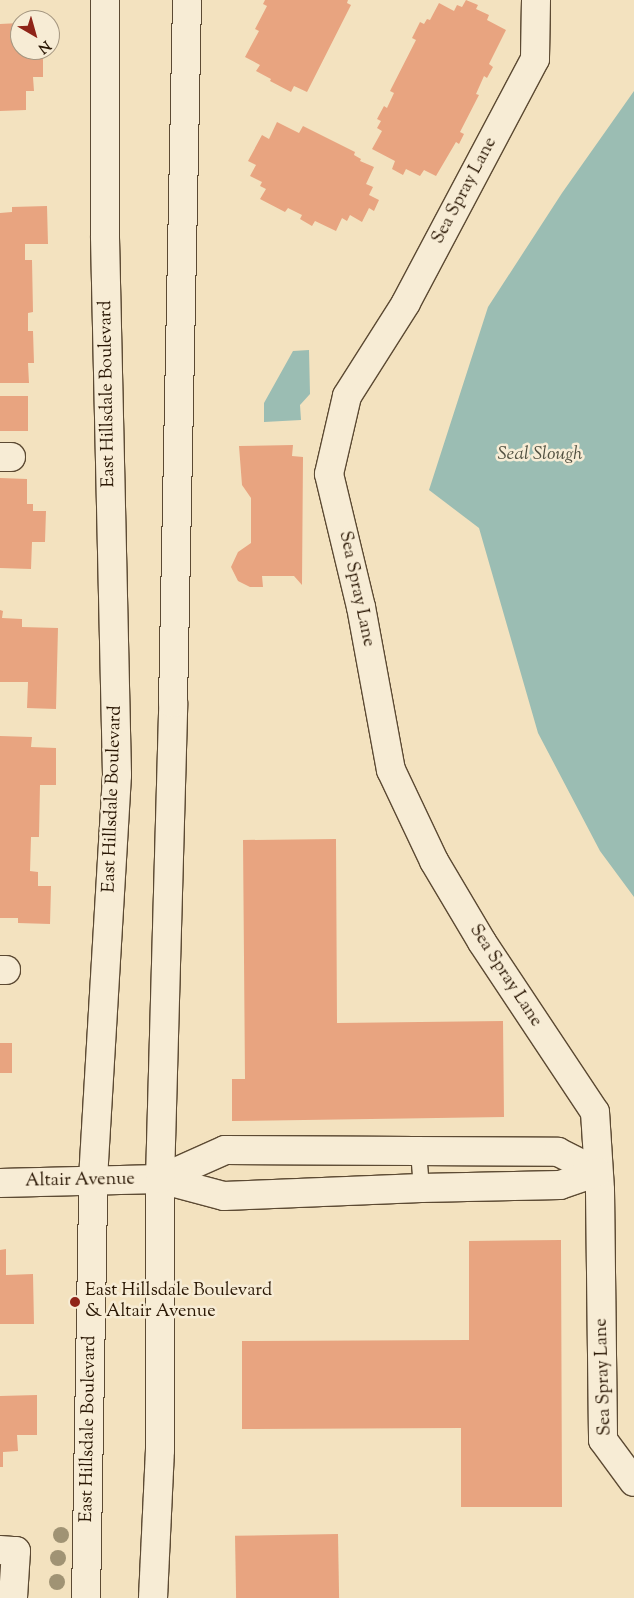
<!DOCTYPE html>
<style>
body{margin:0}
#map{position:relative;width:634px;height:1598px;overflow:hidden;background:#f3e2bf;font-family:"Sorts Mill Goudy",serif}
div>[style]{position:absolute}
.water>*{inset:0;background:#9bbdb3}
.building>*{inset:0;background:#e8a480;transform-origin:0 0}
.roads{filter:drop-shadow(1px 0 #5c4a33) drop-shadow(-1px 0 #5c4a33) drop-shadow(0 1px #5c4a33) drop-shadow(0 -1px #5c4a33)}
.service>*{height:15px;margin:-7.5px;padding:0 7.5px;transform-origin:7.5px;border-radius:7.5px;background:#f7ecd5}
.minor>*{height:28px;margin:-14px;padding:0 14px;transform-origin:14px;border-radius:14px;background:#f7ecd5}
.secondary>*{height:28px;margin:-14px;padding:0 14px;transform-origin:14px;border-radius:14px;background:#f7ecd5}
.trees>*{width:16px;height:16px;margin:-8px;border-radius:50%;background:#a09374}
.dots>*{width:14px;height:14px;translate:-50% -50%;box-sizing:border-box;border:2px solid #f7ecd5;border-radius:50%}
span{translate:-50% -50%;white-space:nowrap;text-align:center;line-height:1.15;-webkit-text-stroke:5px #f7ecd5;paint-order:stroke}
.street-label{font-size:18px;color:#2a1704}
.poi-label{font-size:18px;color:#2a1704}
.left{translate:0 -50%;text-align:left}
.water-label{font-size:19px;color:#525141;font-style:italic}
.north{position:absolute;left:10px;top:10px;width:50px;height:50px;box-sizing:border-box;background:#f7ecd5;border:1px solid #a59781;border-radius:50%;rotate:142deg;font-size:14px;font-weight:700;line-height:20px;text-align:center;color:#2a1704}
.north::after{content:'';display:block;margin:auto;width:18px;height:22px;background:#8f2418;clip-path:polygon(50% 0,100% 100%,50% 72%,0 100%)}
</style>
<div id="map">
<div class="water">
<i style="clip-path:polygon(634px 91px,634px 897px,600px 851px,538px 733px,479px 528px,429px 490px,488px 307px,562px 193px)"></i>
<i style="clip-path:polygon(309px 350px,310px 394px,300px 405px,301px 420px,264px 422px,264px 403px,293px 351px)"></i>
</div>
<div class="building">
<i style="clip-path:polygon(265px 0,348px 0,347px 3px,351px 5px,307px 92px,294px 86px,291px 92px,270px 81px,271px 79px,256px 71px,260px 65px,245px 57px,259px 31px,255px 29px,267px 6px,263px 4px)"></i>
<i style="clip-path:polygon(466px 0,478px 5px,476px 9px,489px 15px,487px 20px,506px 30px,489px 64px,493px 67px,487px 78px,484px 76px,476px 94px,479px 95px,460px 132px,464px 134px,459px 144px,456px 142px,436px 176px,424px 170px,420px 176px,406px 169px,403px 175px,392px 169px,395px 161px,372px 149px,382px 131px,377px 128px,381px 121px,377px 119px,384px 106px,387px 108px,394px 93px,390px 91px,416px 40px,412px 38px,420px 22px,424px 24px,427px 19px,430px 20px,439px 3px,454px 11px,457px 5px,462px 7px)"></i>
<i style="clip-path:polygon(20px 23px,20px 50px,43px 50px,43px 77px,33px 77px,34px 91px,26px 91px,26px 110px,0 111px,0 24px)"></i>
<i style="clip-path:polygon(277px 122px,299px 133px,303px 126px,355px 152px,354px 155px,361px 159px,360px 161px,374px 167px,366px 184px,373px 187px,369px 195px,379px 200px,374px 211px,369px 208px,362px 222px,350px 215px,347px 221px,342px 218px,336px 231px,315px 221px,312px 226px,300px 219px,302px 215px,288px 208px,285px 212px,260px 199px,266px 189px,260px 186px,262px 182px,250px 176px,256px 165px,248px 161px,262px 135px,269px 139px)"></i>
<i style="clip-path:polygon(47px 206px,48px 244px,25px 244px,25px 260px,32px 260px,33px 312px,28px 313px,28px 331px,33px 331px,34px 363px,28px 363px,29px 383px,0 383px,0 213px,12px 212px,12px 207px)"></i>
<i style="left:0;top:396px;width:28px;height:35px"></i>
<i style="clip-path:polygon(293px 445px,292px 456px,303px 457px,302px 585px,294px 576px,262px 576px,263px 587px,250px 587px,238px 581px,231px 567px,238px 552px,251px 543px,251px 498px,242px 485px,239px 446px)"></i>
<i style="clip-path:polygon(0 478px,27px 479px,27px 504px,33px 504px,33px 511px,46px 511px,45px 542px,32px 542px,31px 569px,0 568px)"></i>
<i style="clip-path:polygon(0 610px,3px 611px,2px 618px,22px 619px,22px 627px,58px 628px,56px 709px,27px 708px,28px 682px,0 682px)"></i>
<i style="clip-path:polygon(0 736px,32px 737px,31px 747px,56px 748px,56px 785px,40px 785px,39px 837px,31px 837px,30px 871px,38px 872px,38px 886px,51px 886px,50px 924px,18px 923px,18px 918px,0 918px)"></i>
<i style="clip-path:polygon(336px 839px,337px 1023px,503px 1021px,504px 1117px,232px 1121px,232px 1079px,245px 1079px,243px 840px)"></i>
<i style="left:0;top:1043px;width:12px;height:30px"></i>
<i style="clip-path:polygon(561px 1240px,562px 1507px,461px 1507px,461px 1428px,242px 1429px,242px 1341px,469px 1340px,469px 1241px)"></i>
<i style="clip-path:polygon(6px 1249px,6px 1275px,33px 1274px,34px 1324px,0 1324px,0 1250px)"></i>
<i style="clip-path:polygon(37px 1395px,37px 1435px,17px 1435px,18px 1451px,3px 1452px,3px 1467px,0 1467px,0 1396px)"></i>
<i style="left:338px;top:1534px;width:64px;height:103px;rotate:89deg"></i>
</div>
<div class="roads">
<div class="service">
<i style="left:418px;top:1152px;width:36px;rotate:85deg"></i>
</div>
<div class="minor">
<i style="left:536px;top:0;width:59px;rotate:91deg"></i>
<i style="left:535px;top:59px;width:276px;rotate:117.9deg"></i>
<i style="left:406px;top:303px;width:110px;rotate:122.4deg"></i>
<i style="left:347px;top:396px;width:80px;rotate:103deg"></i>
<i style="left:329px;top:474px;width:137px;rotate:76.5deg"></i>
<i style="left:361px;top:607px;width:166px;rotate:79.6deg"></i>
<i style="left:391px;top:770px;width:101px;rotate:64.7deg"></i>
<i style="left:434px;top:861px;width:94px;rotate:59.3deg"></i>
<i style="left:482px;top:942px;width:204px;rotate:56.4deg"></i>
<i style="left:595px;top:1112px;width:78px;rotate:86.3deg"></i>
<i style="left:600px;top:1190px;width:250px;rotate:89.3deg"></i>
<i style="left:603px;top:1440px;width:52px;rotate:53.6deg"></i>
<i style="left:0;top:457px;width:11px"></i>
<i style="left:0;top:970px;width:6px"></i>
<i style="left:160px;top:1179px;width:71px;rotate:-24deg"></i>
<i style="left:225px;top:1150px;width:333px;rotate:0.3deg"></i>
<i style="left:558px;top:1152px;width:45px;rotate:26.6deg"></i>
<i style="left:0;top:1183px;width:160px;rotate:-1.4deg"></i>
<i style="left:160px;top:1179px;width:66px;rotate:14.9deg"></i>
<i style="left:224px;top:1196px;width:197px;rotate:-2.3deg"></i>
<i style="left:421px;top:1188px;width:139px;rotate:-1.2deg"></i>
<i style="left:560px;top:1185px;width:40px;rotate:-18.9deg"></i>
<i style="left:0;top:1550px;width:16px;rotate:4deg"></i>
<i style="left:16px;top:1551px;width:47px;rotate:93.7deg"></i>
</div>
<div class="secondary">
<i style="left:86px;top:1598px;width:419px;rotate:-89deg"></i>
<i style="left:93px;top:1179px;width:405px;rotate:-86.6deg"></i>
<i style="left:117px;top:775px;width:539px;rotate:-91.28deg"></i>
<i style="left:105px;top:236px;width:236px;rotate:-90deg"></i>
<i style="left:153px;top:1598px;width:148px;rotate:-87.3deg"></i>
<i style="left:160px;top:1450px;width:271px;rotate:-90deg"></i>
<i style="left:160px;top:1179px;width:476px;rotate:-88.4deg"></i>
<i style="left:173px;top:703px;width:703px;rotate:-88.86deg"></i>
</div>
</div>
<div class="trees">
<i style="left:61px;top:1535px"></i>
<i style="left:58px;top:1558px"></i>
<i style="left:57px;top:1582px"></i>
</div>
<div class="dots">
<i style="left:75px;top:1302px;background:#8f2418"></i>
</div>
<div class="street-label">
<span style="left:465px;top:191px;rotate:-62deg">Sea Spray Lane</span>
<span style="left:108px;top:394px;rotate:-91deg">East Hillsdale Boulevard</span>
<span style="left:356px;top:589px;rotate:78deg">Sea Spray Lane</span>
<span style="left:113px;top:799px;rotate:-88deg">East Hillsdale Boulevard</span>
<span style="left:505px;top:976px;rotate:57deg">Sea Spray Lane</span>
<span style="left:80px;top:1181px;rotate:-1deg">Altair Avenue</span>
<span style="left:604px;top:1377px;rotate:-92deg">Sea Spray Lane</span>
<span style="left:89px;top:1429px;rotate:-89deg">East Hillsdale Boulevard</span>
</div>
<div class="poi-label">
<span class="left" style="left:85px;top:1302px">East Hillsdale Boulevard<br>&amp; Altair Avenue</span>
</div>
<div class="water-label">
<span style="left:540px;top:455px">Seal Slough</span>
</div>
<div class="north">N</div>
</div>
